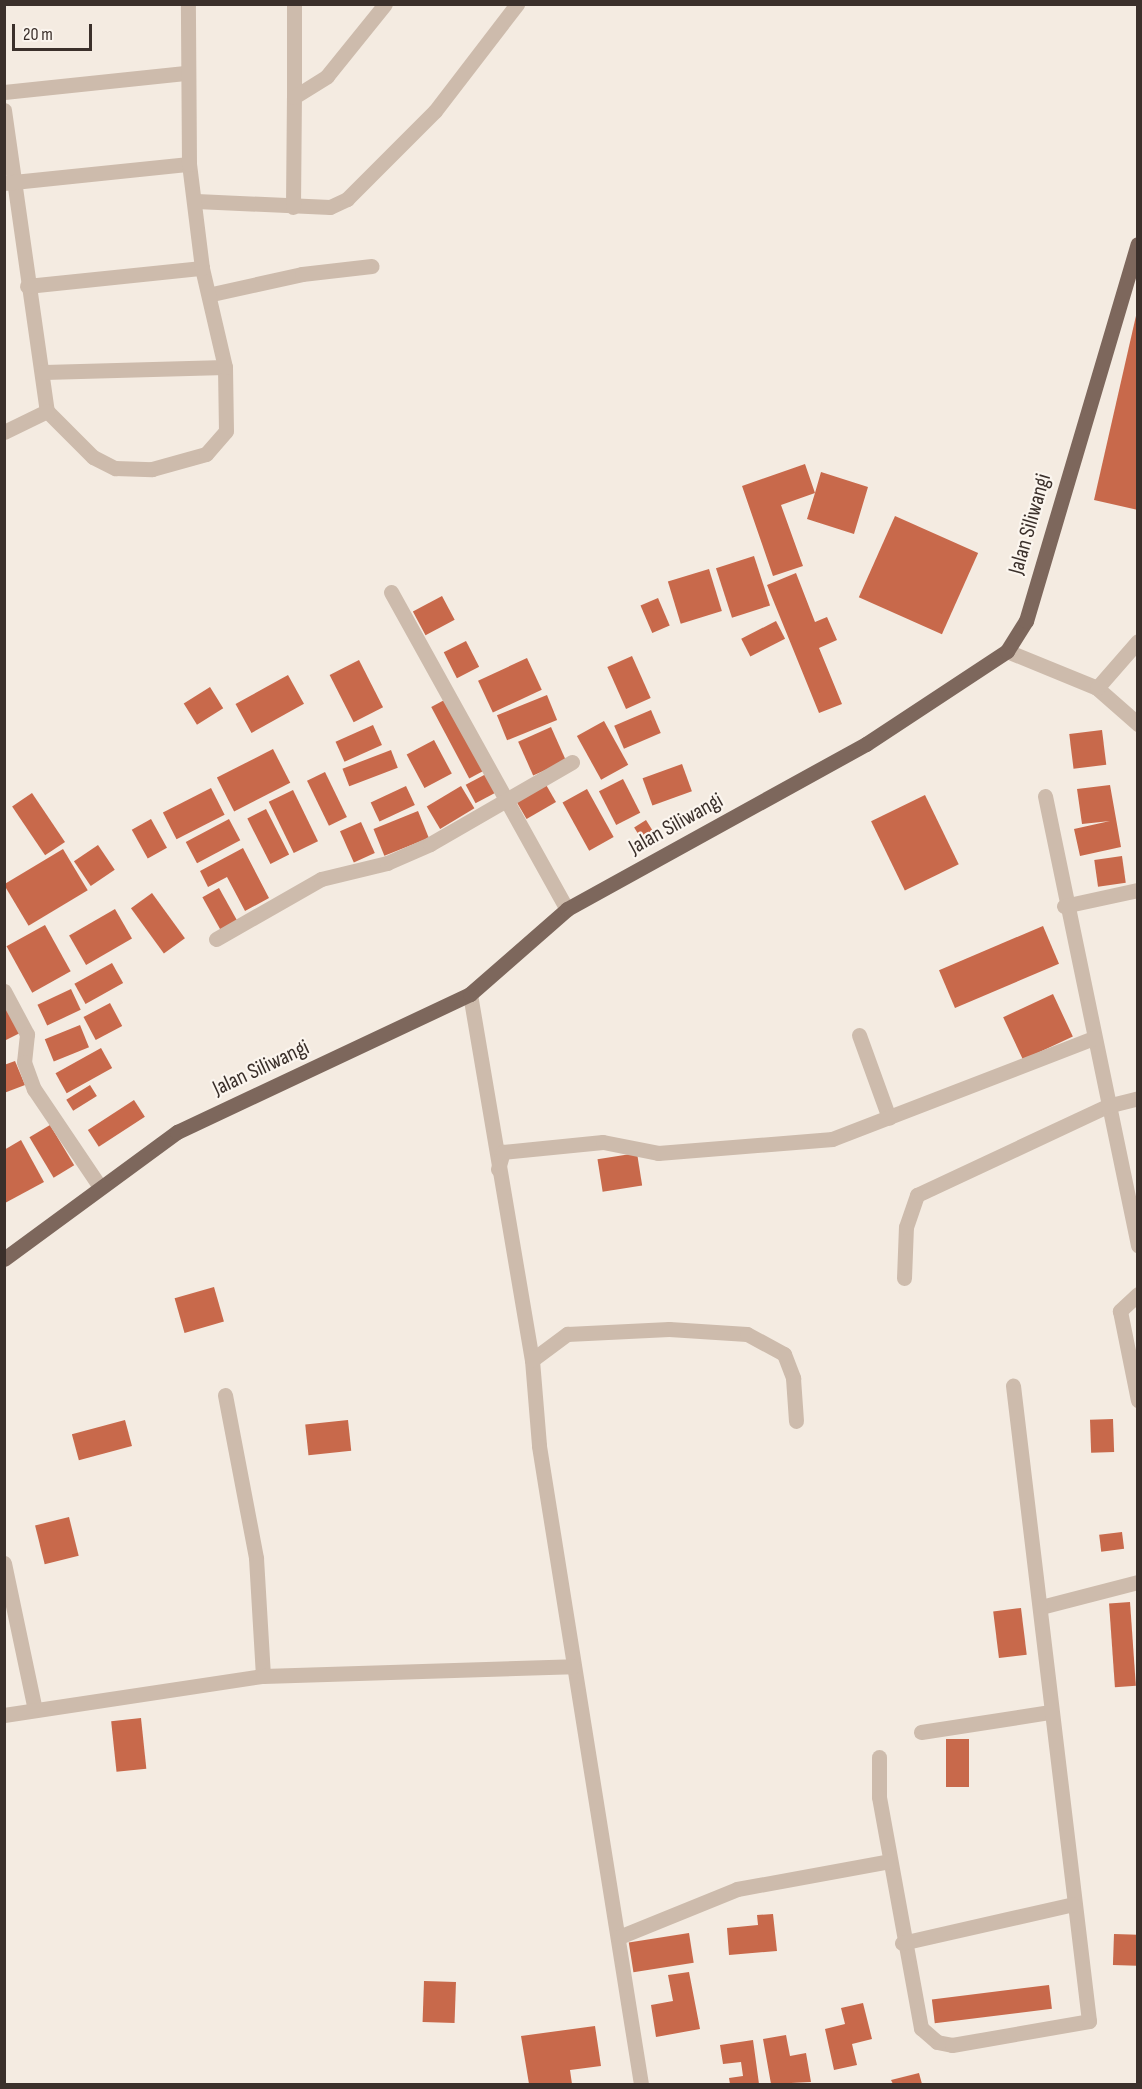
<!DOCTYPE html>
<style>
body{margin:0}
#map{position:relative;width:1142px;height:2089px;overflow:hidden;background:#f4ebe1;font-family:"Sofia Sans Condensed",sans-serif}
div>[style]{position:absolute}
.building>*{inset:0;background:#c8694b;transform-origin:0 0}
.minor>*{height:15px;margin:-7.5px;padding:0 7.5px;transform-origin:7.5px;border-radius:7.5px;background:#cdbbac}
.major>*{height:15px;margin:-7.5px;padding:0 7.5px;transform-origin:7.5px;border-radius:7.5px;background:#7d675c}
span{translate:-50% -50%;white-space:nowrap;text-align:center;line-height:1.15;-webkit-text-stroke:4.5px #fbf5ee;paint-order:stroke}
.street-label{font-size:22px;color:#3b302b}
.frame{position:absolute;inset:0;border:6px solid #3b302b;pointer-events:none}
.scale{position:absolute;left:12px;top:24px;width:80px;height:27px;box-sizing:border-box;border:3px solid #3b302b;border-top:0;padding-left:8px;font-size:18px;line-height:21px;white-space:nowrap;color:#3b302b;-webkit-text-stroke:4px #fbf5ee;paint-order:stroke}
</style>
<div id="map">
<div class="building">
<i style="clip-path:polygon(1138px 307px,1138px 510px,1094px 500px)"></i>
<i style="clip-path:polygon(805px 464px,815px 493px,821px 472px,868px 487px,854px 534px,807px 519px,815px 493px,781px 505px,803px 566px,773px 576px,742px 486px)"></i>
<i style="left:895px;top:516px;width:91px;height:89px;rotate:24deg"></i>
<i style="left:754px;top:556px;width:52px;height:40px;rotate:72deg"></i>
<i style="left:709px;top:569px;width:44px;height:43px;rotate:73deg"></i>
<i style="clip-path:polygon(796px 573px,815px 622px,827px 617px,837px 640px,819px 648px,842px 704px,819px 713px,767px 585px)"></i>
<i style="left:442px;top:596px;width:27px;height:33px;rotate:62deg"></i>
<i style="left:658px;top:598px;width:30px;height:19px;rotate:67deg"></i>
<i style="left:776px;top:621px;width:20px;height:39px;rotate:63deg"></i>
<i style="left:466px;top:641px;width:29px;height:25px;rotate:63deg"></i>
<i style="left:632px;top:656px;width:46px;height:27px;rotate:66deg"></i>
<i style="left:527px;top:658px;width:35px;height:54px;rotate:65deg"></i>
<i style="left:359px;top:660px;width:53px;height:33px;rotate:63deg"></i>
<i style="left:288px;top:675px;width:33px;height:60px;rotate:61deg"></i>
<i style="left:210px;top:687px;width:25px;height:31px;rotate:58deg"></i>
<i style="left:547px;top:695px;width:27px;height:54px;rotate:68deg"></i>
<i style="left:448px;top:698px;width:81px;height:19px;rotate:62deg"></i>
<i style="left:651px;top:710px;width:25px;height:40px;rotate:67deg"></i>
<i style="left:604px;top:721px;width:50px;height:31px;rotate:61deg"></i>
<i style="left:373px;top:725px;width:22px;height:41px;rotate:66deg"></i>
<i style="left:551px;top:727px;width:37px;height:36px;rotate:66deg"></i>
<i style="left:1102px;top:730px;width:35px;height:33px;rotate:83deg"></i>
<i style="left:434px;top:740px;width:38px;height:31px;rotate:62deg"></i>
<i style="left:273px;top:749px;width:38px;height:63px;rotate:63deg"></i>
<i style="left:391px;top:750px;width:19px;height:52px;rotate:69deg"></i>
<i style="left:682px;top:764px;width:29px;height:42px;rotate:70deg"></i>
<i style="left:325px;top:772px;width:50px;height:20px;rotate:64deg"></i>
<i style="left:486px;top:774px;width:21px;height:23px;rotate:62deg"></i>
<i style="left:623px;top:779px;width:38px;height:27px;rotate:63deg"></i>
<i style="left:545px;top:783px;width:22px;height:34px;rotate:60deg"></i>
<i style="clip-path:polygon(1110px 785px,1121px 847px,1080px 856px,1074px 829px,1110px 821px,1082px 824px,1077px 789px)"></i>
<i style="left:406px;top:786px;width:21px;height:39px;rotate:65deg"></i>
<i style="left:461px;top:786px;width:26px;height:40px;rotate:59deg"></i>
<i style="left:211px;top:788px;width:30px;height:54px;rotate:63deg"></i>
<i style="left:587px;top:789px;width:55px;height:28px;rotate:61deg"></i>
<i style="left:293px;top:790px;width:57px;height:27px;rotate:64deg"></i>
<i style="left:32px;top:793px;width:59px;height:24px;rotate:56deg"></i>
<i style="left:925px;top:795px;width:77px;height:60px;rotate:64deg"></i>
<i style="left:266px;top:809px;width:51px;height:21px;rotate:63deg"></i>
<i style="left:418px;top:811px;width:29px;height:48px;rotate:68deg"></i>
<i style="left:151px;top:819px;width:33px;height:22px;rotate:61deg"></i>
<i style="left:229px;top:819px;width:24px;height:49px;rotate:62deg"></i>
<i style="left:646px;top:820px;width:25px;height:14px;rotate:58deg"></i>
<i style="left:361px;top:822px;width:34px;height:23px;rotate:66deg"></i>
<i style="left:98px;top:845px;width:30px;height:29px;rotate:56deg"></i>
<i style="clip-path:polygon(243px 848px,269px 898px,245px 911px,227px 877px,208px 887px,200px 871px)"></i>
<i style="left:63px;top:849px;width:48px;height:69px;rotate:59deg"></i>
<i style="left:1122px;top:856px;width:27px;height:28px;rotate:82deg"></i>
<i style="left:219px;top:888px;width:37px;height:19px;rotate:61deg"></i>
<i style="left:152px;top:893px;width:56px;height:26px;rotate:54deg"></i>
<i style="left:115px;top:909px;width:34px;height:53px;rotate:60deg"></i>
<i style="left:45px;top:925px;width:53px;height:44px;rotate:61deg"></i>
<i style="left:1043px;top:926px;width:41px;height:113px;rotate:67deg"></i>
<i style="left:112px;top:963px;width:23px;height:43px;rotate:61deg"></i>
<i style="left:71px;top:989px;width:23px;height:37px;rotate:65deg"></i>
<i style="left:1053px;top:994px;width:47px;height:55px;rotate:65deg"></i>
<i style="left:110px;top:1003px;width:26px;height:30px;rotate:62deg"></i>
<i style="clip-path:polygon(10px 1007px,22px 1032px,4px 1041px,4px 1009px)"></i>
<i style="left:80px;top:1025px;width:24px;height:38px;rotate:68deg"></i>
<i style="left:101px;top:1048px;width:23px;height:52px;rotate:61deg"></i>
<i style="clip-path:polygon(15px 1061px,25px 1085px,4px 1093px,4px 1065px)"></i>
<i style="left:90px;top:1085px;width:13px;height:28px;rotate:58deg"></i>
<i style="left:134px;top:1100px;width:20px;height:55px;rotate:57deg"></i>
<i style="left:50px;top:1125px;width:47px;height:24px;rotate:59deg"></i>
<i style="clip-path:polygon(21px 1140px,44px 1182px,5px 1203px,4px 1150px)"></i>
<i style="left:637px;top:1153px;width:33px;height:40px;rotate:81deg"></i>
<i style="left:214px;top:1287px;width:36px;height:41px;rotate:74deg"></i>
<i style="left:1113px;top:1419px;width:33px;height:23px;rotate:88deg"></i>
<i style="left:125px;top:1420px;width:27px;height:55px;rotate:75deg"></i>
<i style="left:348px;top:1420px;width:31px;height:43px;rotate:84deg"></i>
<i style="left:69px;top:1517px;width:40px;height:35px;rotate:76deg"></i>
<i style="left:1122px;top:1532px;width:17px;height:23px;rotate:83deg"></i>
<i style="left:1130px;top:1602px;width:84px;height:21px;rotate:86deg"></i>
<i style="left:1021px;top:1608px;width:47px;height:28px;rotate:83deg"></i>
<i style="left:141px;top:1718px;width:51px;height:30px;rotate:84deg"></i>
<i style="left:946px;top:1739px;width:23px;height:48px"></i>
<i style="clip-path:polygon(773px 1914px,777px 1951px,729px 1955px,727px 1928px,758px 1925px,757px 1915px)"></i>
<i style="left:689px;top:1933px;width:30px;height:61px;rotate:81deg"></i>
<i style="left:1114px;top:1934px;width:24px;height:31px;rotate:2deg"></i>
<i style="clip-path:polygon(689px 1972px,700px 2029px,656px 2037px,651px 2005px,673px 2001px,668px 1975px)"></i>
<i style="left:424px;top:1981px;width:32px;height:41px;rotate:2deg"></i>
<i style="left:1049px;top:1985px;width:24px;height:118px;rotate:83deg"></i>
<i style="clip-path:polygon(863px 2003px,872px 2039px,852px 2044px,857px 2065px,834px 2070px,825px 2029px,845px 2024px,841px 2008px)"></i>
<i style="clip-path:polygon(595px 2026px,601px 2066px,570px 2070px,572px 2084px,529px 2084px,521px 2036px)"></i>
<i style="clip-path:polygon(786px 2035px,790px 2056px,806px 2053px,811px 2082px,771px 2084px,763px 2039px)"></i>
<i style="clip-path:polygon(753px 2040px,759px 2084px,730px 2084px,729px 2078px,743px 2076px,741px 2062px,723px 2064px,720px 2045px)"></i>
<i style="clip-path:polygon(919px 2073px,922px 2084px,893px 2084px,891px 2080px)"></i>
</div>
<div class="minor">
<i style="left:294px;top:4px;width:93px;rotate:90deg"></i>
<i style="left:4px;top:92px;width:182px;rotate:-6deg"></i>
<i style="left:4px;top:110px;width:304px;rotate:81.9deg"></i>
<i style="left:4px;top:183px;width:186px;rotate:-5.9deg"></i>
<i style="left:196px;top:201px;width:134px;rotate:2.6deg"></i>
<i style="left:330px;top:207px;width:19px;rotate:-25deg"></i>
<i style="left:347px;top:199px;width:124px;rotate:-45deg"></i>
<i style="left:435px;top:111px;width:135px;rotate:-52.5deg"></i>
<i style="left:293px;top:207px;width:110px;rotate:-89.5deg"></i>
<i style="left:294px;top:97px;width:39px;rotate:-32deg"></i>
<i style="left:327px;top:76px;width:92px;rotate:-51.1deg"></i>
<i style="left:27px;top:286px;width:176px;rotate:-5.9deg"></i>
<i style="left:212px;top:294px;width:92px;rotate:-12.5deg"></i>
<i style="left:302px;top:274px;width:70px;rotate:-6.5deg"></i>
<i style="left:44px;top:372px;width:181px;rotate:-1.6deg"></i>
<i style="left:47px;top:411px;width:65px;rotate:45deg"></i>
<i style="left:93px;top:457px;width:25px;rotate:27deg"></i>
<i style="left:115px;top:468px;width:37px;rotate:2deg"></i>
<i style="left:152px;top:469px;width:56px;rotate:-15.5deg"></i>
<i style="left:206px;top:454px;width:30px;rotate:-49deg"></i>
<i style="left:226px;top:431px;width:64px;rotate:-90.9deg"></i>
<i style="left:225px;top:367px;width:102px;rotate:-103.1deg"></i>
<i style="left:202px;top:268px;width:105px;rotate:-97.1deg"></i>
<i style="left:189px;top:164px;width:160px;rotate:-90.4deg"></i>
<i style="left:4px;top:432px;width:48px;rotate:-26deg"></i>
<i style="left:391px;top:592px;width:363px;rotate:61deg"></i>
<i style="left:1007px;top:651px;width:97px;rotate:22.3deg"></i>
<i style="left:1097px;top:688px;width:55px;rotate:41.3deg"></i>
<i style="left:1097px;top:688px;width:62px;rotate:-48.9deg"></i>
<i style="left:1045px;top:796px;width:459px;rotate:78.3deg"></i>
<i style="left:1064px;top:906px;width:76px;rotate:-12.2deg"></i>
<i style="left:216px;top:939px;width:121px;rotate:-29.7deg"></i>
<i style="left:321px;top:879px;width:68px;rotate:-13.6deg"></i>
<i style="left:387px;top:863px;width:47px;rotate:-23.8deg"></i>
<i style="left:430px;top:844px;width:164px;rotate:-30deg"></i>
<i style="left:4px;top:991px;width:49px;rotate:61.9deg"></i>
<i style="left:27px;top:1034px;width:28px;rotate:96deg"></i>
<i style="left:24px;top:1062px;width:29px;rotate:70deg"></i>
<i style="left:34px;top:1089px;width:118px;rotate:56deg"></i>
<i style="left:470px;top:994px;width:371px;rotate:80.4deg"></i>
<i style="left:532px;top:1360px;width:86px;rotate:85.3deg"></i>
<i style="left:539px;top:1446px;width:646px;rotate:80.92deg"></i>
<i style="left:859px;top:1035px;width:88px;rotate:70.1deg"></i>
<i style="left:498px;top:1169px;width:18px;rotate:-74deg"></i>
<i style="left:503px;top:1152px;width:100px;rotate:-5.7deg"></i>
<i style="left:603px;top:1142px;width:56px;rotate:11.3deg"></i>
<i style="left:658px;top:1153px;width:175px;rotate:-4.6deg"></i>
<i style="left:832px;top:1139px;width:281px;rotate:-21.1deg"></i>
<i style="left:904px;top:1278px;width:51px;rotate:-87.8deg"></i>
<i style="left:906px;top:1227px;width:34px;rotate:-71deg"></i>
<i style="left:917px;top:1195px;width:210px;rotate:-25.1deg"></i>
<i style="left:1107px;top:1106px;width:32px;rotate:-14deg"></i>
<i style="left:1138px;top:1294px;width:25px;rotate:137deg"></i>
<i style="left:1120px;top:1311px;width:91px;rotate:78.6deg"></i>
<i style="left:532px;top:1360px;width:44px;rotate:-36.6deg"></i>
<i style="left:567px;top:1334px;width:102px;rotate:-2.8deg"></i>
<i style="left:669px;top:1329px;width:78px;rotate:3.7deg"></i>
<i style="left:747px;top:1334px;width:42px;rotate:28.4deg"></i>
<i style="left:784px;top:1354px;width:26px;rotate:69deg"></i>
<i style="left:793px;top:1378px;width:43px;rotate:86deg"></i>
<i style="left:225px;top:1395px;width:166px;rotate:79.2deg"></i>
<i style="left:256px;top:1558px;width:118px;rotate:86.6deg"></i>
<i style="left:4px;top:1563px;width:150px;rotate:78.1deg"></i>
<i style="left:1041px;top:1607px;width:100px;rotate:-14.5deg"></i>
<i style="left:4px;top:1715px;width:262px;rotate:-8.6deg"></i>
<i style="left:263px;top:1676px;width:310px;rotate:-1.8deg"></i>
<i style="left:921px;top:1732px;width:131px;rotate:-8.8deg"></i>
<i style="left:879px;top:1757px;width:40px;rotate:90deg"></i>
<i style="left:879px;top:1797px;width:235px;rotate:79.7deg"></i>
<i style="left:921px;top:2028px;width:21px;rotate:41deg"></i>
<i style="left:937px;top:2042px;width:15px;rotate:11deg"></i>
<i style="left:952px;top:2045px;width:139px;rotate:-9.9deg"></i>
<i style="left:1089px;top:2021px;width:640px;rotate:-96.82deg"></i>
<i style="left:619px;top:1937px;width:127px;rotate:-22.1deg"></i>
<i style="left:737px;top:1889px;width:155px;rotate:-10.4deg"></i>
<i style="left:902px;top:1943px;width:175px;rotate:-12.8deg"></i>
</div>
<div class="major">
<i style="left:4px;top:1259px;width:215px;rotate:-36.3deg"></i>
<i style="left:177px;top:1132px;width:324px;rotate:-25.2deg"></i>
<i style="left:470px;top:994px;width:129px;rotate:-41.2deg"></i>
<i style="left:567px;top:909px;width:342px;rotate:-28.9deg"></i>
<i style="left:866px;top:744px;width:169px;rotate:-33.4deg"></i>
<i style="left:1007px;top:651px;width:36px;rotate:-58deg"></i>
<i style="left:1026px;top:621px;width:393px;rotate:-73.5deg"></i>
</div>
<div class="street-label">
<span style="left:1030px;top:524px;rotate:-74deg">Jalan Siliwangi</span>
<span style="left:676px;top:824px;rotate:-29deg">Jalan Siliwangi</span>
<span style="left:261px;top:1068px;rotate:-25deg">Jalan Siliwangi</span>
</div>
<div class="frame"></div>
<div class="scale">20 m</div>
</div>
